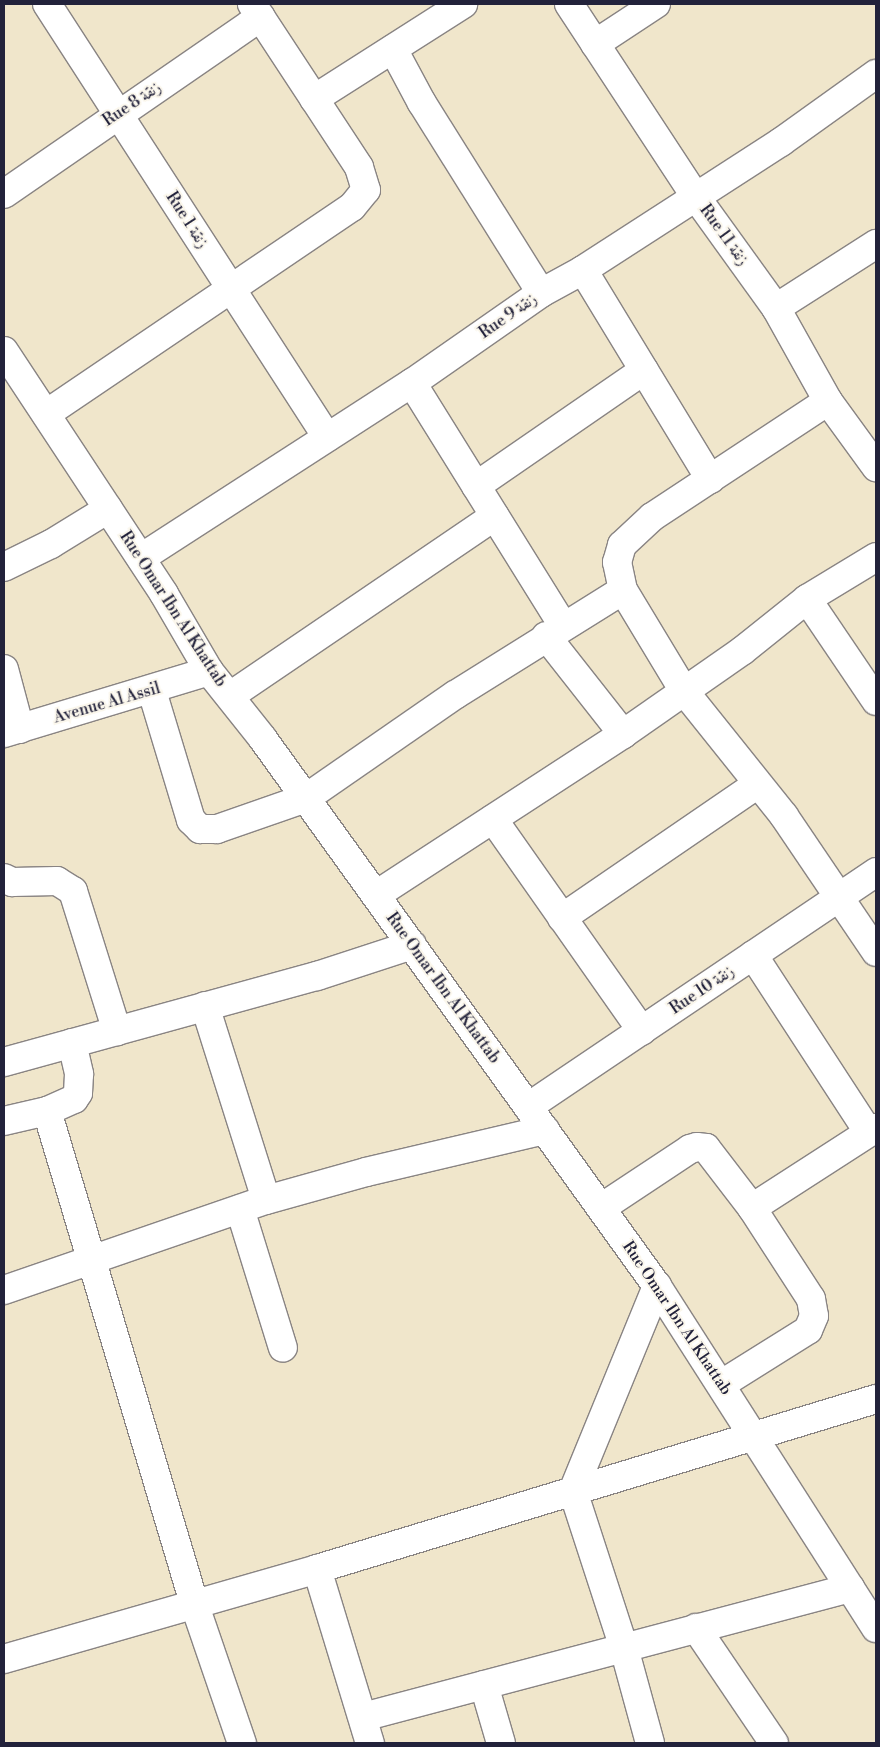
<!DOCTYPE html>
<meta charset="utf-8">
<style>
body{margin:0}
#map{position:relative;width:880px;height:1747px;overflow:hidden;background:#f0e6cb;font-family:"Libre Bodoni",Amiri,serif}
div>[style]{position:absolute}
.roads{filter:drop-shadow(1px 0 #898483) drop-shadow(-1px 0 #898483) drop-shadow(0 1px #898483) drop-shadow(0 -1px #898483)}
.minor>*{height:28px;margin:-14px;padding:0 14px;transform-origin:14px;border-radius:14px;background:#fff}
span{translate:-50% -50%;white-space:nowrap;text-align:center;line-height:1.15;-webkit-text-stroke:4px #fbf7ec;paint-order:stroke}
.street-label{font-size:16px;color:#22223b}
.frame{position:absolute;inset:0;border:5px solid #22223b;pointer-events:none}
</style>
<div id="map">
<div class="roads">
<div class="minor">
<i style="left:47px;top:4px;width:516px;rotate:57.11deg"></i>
<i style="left:569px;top:4px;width:231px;rotate:56.7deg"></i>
<i style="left:696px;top:197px;width:137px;rotate:54.2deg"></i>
<i style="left:776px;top:308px;width:107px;rotate:60.8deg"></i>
<i style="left:828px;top:401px;width:82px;rotate:54deg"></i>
<i style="left:595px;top:44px;width:73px;rotate:-33.3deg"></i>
<i style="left:393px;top:49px;width:61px;rotate:61.8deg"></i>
<i style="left:422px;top:103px;width:224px;rotate:57.9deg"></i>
<i style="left:314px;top:99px;width:177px;rotate:-32.5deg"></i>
<i style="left:4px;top:194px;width:312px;rotate:-34.6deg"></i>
<i style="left:583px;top:270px;width:245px;rotate:58.7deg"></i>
<i style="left:776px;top:308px;width:119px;rotate:-32.6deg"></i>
<i style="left:4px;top:351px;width:291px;rotate:56.6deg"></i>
<i style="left:164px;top:594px;width:89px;rotate:59.7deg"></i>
<i style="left:209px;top:671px;width:87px;rotate:51.5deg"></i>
<i style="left:263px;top:739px;width:674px;rotate:54.24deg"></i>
<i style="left:657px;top:1286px;width:406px;rotate:57.4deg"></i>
<i style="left:412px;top:383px;width:286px;rotate:58.1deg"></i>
<i style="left:828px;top:401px;width:211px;rotate:146.6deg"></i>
<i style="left:652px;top:517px;width:41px;rotate:137deg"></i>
<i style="left:622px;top:545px;width:18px;rotate:106deg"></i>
<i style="left:617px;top:562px;width:29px;rotate:78deg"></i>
<i style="left:623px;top:590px;width:118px;rotate:58.9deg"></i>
<i style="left:684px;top:691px;width:160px;rotate:51.3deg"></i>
<i style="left:784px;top:816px;width:164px;rotate:55.9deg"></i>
<i style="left:46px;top:414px;width:369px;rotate:-34.1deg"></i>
<i style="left:352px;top:207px;width:22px;rotate:-51deg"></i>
<i style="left:366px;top:190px;width:24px;rotate:-107deg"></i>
<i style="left:359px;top:167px;width:195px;rotate:-123.3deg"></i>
<i style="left:476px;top:486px;width:204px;rotate:-34.6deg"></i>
<i style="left:141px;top:558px;width:323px;rotate:-32.9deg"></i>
<i style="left:412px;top:383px;width:157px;rotate:-34.9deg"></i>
<i style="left:541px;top:293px;width:48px;rotate:-28.7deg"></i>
<i style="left:583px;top:270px;width:236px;rotate:-32.9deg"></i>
<i style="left:781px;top:142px;width:117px;rotate:-35.6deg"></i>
<i style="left:4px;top:567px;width:52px;rotate:-26.1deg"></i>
<i style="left:51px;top:544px;width:67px;rotate:-31.6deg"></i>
<i style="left:807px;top:599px;width:123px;rotate:55.9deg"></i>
<i style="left:546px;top:636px;width:125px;rotate:51.8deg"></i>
<i style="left:4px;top:669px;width:62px;rotate:75.1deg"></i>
<i style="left:152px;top:691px;width:135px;rotate:73.2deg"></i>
<i style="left:191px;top:820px;width:13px;rotate:45deg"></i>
<i style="left:200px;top:829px;width:17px"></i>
<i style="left:217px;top:829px;width:94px;rotate:-19.2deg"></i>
<i style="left:306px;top:798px;width:181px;rotate:-34.7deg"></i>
<i style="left:455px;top:695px;width:198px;rotate:-32deg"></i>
<i style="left:230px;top:696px;width:320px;rotate:-34.2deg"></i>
<i style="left:4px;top:733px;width:214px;rotate:-16.8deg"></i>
<i style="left:493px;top:819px;width:259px;rotate:54.9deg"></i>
<i style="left:4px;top:878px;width:9px;rotate:27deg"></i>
<i style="left:12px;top:882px;width:45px;rotate:-1.3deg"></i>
<i style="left:57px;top:881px;width:19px;rotate:32deg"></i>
<i style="left:73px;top:891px;width:147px;rotate:72.6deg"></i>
<i style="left:376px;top:895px;width:295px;rotate:-33.1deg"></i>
<i style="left:623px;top:734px;width:145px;rotate:-34.9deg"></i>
<i style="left:742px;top:651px;width:83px;rotate:-38.7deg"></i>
<i style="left:807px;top:599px;width:81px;rotate:-31.3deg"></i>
<i style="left:562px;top:918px;width:237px;rotate:-34.4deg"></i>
<i style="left:753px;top:955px;width:212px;rotate:56.9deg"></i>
<i style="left:205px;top:1006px;width:203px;rotate:72.5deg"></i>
<i style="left:72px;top:1043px;width:32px;rotate:77deg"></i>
<i style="left:79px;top:1074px;width:19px;rotate:93deg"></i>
<i style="left:78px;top:1093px;width:7px;rotate:124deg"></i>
<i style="left:74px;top:1099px;width:30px;rotate:156deg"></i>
<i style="left:47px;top:1111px;width:513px;rotate:73.36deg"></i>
<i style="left:194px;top:1603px;width:148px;rotate:71.1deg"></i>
<i style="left:4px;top:1062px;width:325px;rotate:-15.4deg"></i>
<i style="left:317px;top:976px;width:100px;rotate:-18.1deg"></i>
<i style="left:528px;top:1107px;width:420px;rotate:-34deg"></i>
<i style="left:4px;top:1121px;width:44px;rotate:-13.1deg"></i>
<i style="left:601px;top:1208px;width:107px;rotate:-33.5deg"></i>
<i style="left:690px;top:1149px;width:7px;rotate:-16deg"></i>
<i style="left:697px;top:1147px;width:9px;rotate:6deg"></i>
<i style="left:706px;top:1148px;width:76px;rotate:52.5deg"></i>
<i style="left:752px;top:1208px;width:108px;rotate:57deg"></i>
<i style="left:811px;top:1299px;width:17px;rotate:80deg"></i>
<i style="left:814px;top:1316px;width:15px;rotate:113deg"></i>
<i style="left:808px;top:1330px;width:102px;rotate:147.9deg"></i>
<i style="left:752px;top:1208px;width:148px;rotate:-32.8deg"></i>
<i style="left:240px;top:1209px;width:145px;rotate:72.8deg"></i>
<i style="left:4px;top:1290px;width:277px;rotate:-19deg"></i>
<i style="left:266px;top:1200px;width:104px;rotate:-15.6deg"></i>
<i style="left:366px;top:1172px;width:184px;rotate:-13.2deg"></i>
<i style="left:317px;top:1569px;width:182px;rotate:73.1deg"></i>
<i style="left:696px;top:1628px;width:139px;rotate:55.9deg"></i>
<i style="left:4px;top:1659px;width:326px;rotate:-16deg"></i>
<i style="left:317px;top:1569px;width:584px;rotate:-16.92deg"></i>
<i style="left:484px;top:1685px;width:60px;rotate:73.7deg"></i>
<i style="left:363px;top:1717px;width:504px;rotate:-14.84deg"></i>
<i style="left:650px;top:1743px;width:98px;rotate:-105.3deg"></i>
<i style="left:624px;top:1648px;width:165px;rotate:-108deg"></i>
<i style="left:573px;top:1491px;width:222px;rotate:-67.7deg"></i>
</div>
</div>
<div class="street-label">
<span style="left:132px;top:104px;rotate:-34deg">Rue 8 زنقة</span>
<span style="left:187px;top:220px;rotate:57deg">Rue 1 زنقة</span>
<span style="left:724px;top:235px;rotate:54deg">Rue 11 زنقة</span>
<span style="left:508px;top:316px;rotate:-35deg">Rue 9 زنقة</span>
<span style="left:173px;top:609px;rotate:57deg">Rue Omar Ibn Al Khattab</span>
<span style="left:107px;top:703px;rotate:-16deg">Avenue Al Assil</span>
<span style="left:443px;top:988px;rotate:54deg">Rue Omar Ibn Al Khattab</span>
<span style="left:702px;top:990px;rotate:-34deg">Rue 10 زنقة</span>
<span style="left:677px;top:1318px;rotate:56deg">Rue Omar Ibn Al Khattab</span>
</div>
<div class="frame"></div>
</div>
